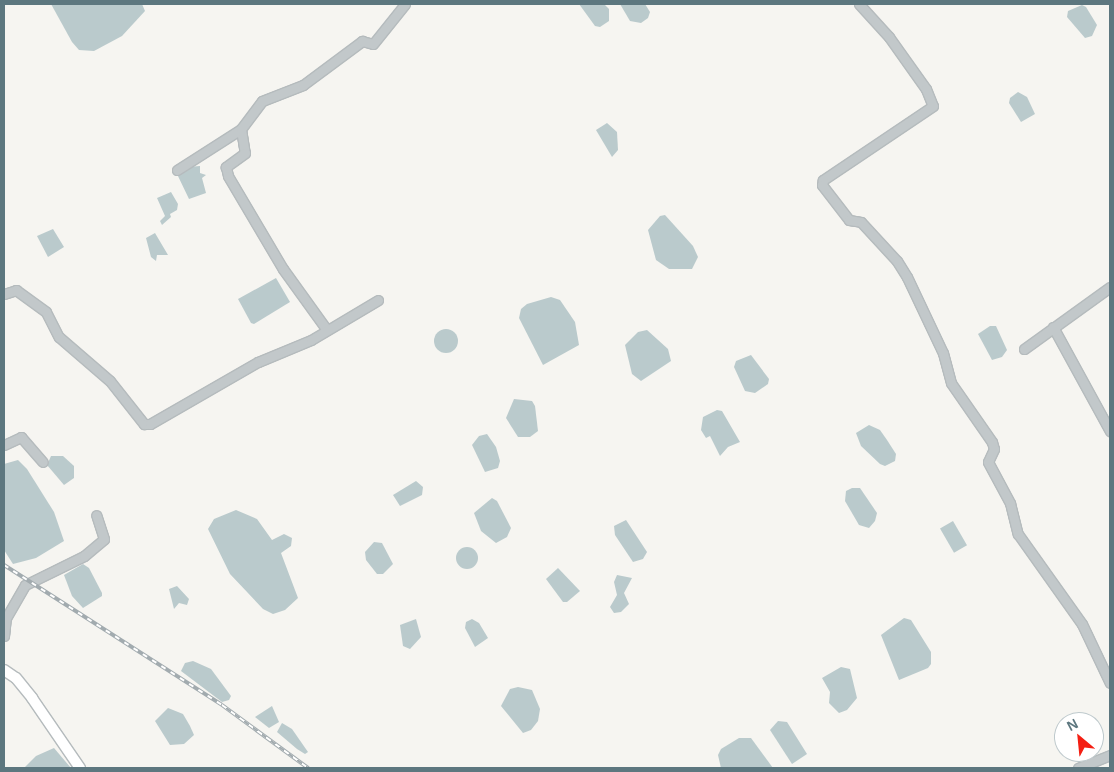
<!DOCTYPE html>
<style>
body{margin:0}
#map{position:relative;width:1114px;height:772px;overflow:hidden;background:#f6f5f1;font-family:Helvetica,sans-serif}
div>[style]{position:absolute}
.water>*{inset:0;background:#bacacc;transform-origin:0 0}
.round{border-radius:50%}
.roads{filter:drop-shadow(1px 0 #b5bbbd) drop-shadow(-1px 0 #b5bbbd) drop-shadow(0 1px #b5bbbd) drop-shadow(0 -1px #b5bbbd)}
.minor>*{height:9px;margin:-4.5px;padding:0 4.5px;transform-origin:4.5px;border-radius:4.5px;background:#c2c8ca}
.major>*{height:10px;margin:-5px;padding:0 5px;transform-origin:5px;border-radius:5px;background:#fff}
.rail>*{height:4px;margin-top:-2px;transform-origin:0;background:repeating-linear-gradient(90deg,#fff 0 5.5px,#a2abaf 0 11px);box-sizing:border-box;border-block:1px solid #a2abaf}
span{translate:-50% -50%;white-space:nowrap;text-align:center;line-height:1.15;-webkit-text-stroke:5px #fff;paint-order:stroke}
.frame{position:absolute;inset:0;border:5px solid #5d777f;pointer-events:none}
.north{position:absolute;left:1054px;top:712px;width:50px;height:50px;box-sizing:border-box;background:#fff;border:1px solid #bec9cc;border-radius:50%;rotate:332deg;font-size:14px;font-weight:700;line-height:20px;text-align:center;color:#5d777f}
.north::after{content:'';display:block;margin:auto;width:18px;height:22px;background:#f41f13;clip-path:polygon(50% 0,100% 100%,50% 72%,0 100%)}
</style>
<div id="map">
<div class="water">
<i style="clip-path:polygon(51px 4px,142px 4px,145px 11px,122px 36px,94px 51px,79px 50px,72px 42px)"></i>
<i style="clip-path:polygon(579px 4px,604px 4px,609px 9px,609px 21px,600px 27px,595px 26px)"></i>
<i style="clip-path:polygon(620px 4px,645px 4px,650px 12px,648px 18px,641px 23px,630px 21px)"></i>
<i style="clip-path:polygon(1082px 5px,1086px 7px,1097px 25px,1092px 36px,1085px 38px,1067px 17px,1068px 11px)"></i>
<i style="clip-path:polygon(1018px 92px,1027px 97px,1035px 114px,1021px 122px,1009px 103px,1010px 98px)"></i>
<i style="clip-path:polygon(607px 123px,617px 132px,618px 150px,612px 157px,596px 130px)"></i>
<i style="clip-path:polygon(200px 166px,200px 173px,206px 175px,202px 178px,206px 193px,189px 199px,177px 174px,188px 167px)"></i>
<i style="clip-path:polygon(171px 192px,178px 204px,177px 210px,170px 214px,171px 217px,162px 225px,160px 221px,165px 216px,157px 198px)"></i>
<i style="clip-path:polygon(665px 215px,693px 246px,698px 257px,692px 269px,669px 269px,656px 260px,648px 230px,660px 216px)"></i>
<i style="clip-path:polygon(53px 229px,64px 247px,48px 257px,37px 236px)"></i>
<i style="clip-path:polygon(155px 233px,168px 255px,157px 255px,156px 261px,151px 257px,146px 238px)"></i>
<i style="clip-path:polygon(276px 278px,290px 302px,254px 324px,251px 323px,238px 299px)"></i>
<i style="clip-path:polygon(551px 297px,560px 300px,575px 322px,579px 345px,543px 365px,519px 318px,521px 309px,527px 304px)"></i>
<i style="clip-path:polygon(990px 326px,996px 326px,1007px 350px,1002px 357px,992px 360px,978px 334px)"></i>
<i class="round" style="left:434px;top:329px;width:24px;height:24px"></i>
<i style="clip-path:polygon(647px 330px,668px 349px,671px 361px,641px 381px,632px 374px,625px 345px,638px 332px)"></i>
<i style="clip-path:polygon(751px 355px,769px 379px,768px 384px,755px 393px,745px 391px,734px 367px,736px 361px)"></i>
<i style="clip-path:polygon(514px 399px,532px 401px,535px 406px,538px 431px,530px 437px,518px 437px,506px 418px)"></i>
<i style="clip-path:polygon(717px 410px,722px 411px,740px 442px,728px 447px,720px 456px,710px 436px,706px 438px,701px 430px,703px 417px)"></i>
<i style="clip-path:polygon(869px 425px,880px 430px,887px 440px,896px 454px,895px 461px,885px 466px,880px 464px,861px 446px,856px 433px)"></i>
<i style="clip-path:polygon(487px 434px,496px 447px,500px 461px,498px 468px,485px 472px,472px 445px,479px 436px)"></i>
<i style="clip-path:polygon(51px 456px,63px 456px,74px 466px,74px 478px,64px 485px,47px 465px)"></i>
<i style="clip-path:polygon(18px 460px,27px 469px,54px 512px,64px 541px,36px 558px,13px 564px,4px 550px,4px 464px)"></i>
<i style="clip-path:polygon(416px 481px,423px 487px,422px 495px,400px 506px,393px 495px)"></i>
<i style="clip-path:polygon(852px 488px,860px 488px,877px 513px,875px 521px,869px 528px,859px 525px,845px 501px,846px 491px)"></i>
<i style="clip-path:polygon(492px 498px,497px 501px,511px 528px,507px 537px,496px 543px,481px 531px,474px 513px)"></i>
<i style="clip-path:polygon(236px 510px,257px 519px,272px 540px,284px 534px,292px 538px,291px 546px,281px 553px,298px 598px,285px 610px,273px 614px,263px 609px,230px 574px,208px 529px,214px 519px)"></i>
<i style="clip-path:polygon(626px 520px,647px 552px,643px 559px,633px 562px,615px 535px,614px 526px)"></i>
<i style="left:953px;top:521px;width:28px;height:15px;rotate:60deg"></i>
<i style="clip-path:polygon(374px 542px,382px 543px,393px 564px,383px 574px,377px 574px,366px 560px,365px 552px)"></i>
<i class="round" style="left:456px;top:547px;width:22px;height:22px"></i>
<i style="clip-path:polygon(83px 564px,89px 568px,102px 593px,102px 596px,83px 608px,72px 596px,64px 575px)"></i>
<i style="clip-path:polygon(558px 568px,580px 591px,567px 602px,563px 602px,546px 579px)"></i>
<i style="clip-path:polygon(617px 575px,632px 578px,624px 593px,629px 604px,621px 612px,614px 613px,610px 607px,617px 595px,614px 582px)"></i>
<i style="clip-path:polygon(177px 586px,189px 599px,187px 605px,179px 603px,174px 609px,169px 589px)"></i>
<i style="clip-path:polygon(904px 618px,911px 620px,931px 652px,931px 664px,928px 668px,899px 680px,881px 635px)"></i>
<i style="clip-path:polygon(416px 619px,421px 637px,410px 649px,403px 646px,400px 625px)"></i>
<i style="clip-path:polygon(472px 619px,479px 623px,488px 638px,475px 647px,465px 628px,466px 622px)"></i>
<i style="clip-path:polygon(193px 661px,211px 669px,231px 696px,229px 700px,222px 702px,181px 671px,185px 663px)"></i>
<i style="clip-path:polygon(841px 667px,850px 669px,857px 698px,847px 710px,839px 713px,829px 703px,830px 692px,822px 678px)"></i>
<i style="clip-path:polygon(518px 687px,532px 690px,540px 709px,538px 721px,531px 730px,523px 733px,501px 706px,510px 689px)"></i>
<i style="clip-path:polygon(272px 706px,279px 722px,269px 728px,255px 717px)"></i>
<i style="clip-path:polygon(168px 708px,183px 714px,190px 726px,194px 735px,184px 744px,170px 745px,155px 721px)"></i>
<i style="clip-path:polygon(778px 721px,787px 722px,807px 754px,792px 764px,770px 730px)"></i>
<i style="clip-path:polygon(282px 723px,292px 729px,308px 752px,305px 754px,297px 749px,277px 732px)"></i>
<i style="clip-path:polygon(739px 738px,751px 738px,773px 768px,721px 768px,718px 755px,721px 749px)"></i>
<i style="clip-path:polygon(54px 748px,71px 768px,24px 768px,36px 756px)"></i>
</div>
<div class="roads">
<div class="minor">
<i style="left:859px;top:4px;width:45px;rotate:47.7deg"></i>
<i style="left:889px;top:37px;width:64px;rotate:54.6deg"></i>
<i style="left:926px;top:89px;width:18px;rotate:68deg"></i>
<i style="left:933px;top:106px;width:133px;rotate:146.1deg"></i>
<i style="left:823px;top:180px;width:5px;rotate:101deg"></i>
<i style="left:822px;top:185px;width:44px;rotate:52.4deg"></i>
<i style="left:849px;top:220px;width:12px;rotate:9deg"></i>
<i style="left:861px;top:222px;width:53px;rotate:47.3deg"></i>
<i style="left:897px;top:261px;width:19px;rotate:58deg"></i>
<i style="left:907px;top:277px;width:84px;rotate:64.7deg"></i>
<i style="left:943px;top:353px;width:31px;rotate:75deg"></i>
<i style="left:951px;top:383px;width:72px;rotate:55.2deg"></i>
<i style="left:992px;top:442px;width:7px;rotate:74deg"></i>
<i style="left:994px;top:449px;width:14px;rotate:115deg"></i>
<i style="left:988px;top:462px;width:47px;rotate:61.8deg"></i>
<i style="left:1010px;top:503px;width:32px;rotate:76deg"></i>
<i style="left:1018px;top:534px;width:110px;rotate:54.6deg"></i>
<i style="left:1082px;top:624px;width:65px;rotate:64.6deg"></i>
<i style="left:241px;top:129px;width:24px;rotate:81deg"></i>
<i style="left:245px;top:153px;width:24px;rotate:144deg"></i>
<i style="left:226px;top:167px;width:9px;rotate:77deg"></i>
<i style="left:228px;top:176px;width:108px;rotate:59.4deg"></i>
<i style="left:283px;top:269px;width:75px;rotate:54.2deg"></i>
<i style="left:177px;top:170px;width:76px;rotate:-32.6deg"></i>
<i style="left:241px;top:129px;width:35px;rotate:-53deg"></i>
<i style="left:262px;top:101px;width:44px;rotate:-21.3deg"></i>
<i style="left:303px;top:85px;width:74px;rotate:-36.7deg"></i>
<i style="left:362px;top:41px;width:11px;rotate:15deg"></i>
<i style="left:373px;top:44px;width:51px;rotate:-51.3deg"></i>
<i style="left:4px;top:294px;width:13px;rotate:-18deg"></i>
<i style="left:16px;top:290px;width:37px;rotate:36deg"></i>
<i style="left:46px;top:312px;width:28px;rotate:63deg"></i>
<i style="left:59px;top:337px;width:67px;rotate:40.8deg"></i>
<i style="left:110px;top:381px;width:55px;rotate:51.7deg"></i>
<i style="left:144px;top:424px;width:6px"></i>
<i style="left:150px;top:424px;width:125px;rotate:-29.9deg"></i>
<i style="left:258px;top:362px;width:57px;rotate:-22.5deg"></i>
<i style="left:311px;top:340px;width:78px;rotate:-30.8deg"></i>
<i style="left:1053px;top:327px;width:119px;rotate:61.3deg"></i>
<i style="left:1024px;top:349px;width:106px;rotate:-35.8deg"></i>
<i style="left:4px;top:445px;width:19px;rotate:-25deg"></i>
<i style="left:21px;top:437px;width:33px;rotate:49deg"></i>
<i style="left:4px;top:636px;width:18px;rotate:-84deg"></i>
<i style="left:6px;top:618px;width:38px;rotate:-60deg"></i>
<i style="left:25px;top:585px;width:66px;rotate:-26.2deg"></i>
<i style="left:84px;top:556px;width:26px;rotate:-40deg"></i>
<i style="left:104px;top:539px;width:25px;rotate:-108deg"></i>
<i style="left:1078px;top:768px;width:35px;rotate:-22deg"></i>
</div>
<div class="major">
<i style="left:4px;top:670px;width:14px;rotate:34deg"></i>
<i style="left:16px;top:678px;width:26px;rotate:51deg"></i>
<i style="left:32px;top:698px;width:85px;rotate:55.6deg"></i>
</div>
</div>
<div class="rail">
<i style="left:4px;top:565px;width:259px;rotate:32.7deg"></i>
<i style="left:222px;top:705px;width:107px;rotate:36.2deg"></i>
</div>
<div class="frame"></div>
<div class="north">N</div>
</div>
